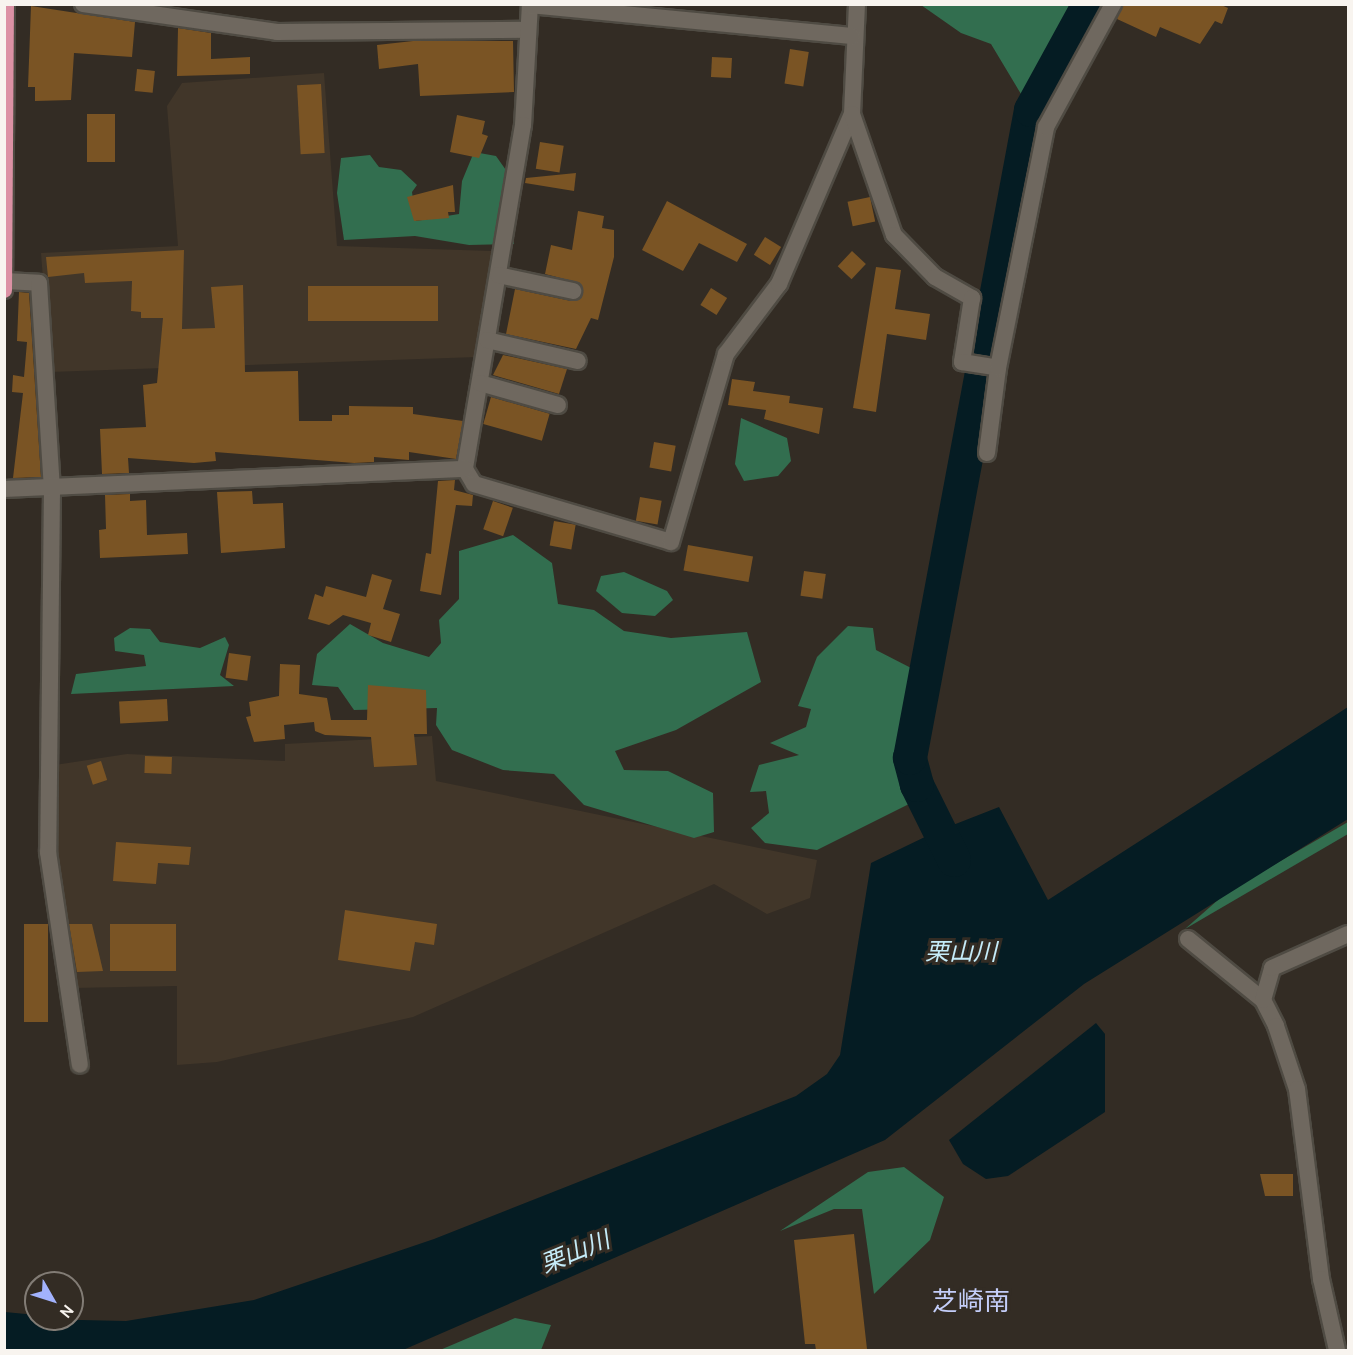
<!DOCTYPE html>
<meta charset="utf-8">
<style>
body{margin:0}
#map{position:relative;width:1353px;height:1355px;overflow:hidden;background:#332c24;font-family:Cabin,"Noto Sans JP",sans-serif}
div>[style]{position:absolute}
.built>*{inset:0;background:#413629}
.forest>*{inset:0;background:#326e4f}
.water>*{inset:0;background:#051c23}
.river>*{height:34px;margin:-17px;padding:0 17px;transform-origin:17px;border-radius:17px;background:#051c23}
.building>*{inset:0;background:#7a5424;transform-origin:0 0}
.roads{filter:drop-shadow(2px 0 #4f4b43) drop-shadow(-2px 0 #4f4b43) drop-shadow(0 2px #4f4b43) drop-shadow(0 -2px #4f4b43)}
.minor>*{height:16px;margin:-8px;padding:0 8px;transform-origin:8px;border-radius:8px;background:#6f685f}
.trunk>*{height:16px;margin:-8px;padding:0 8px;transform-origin:8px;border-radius:8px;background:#dc91a4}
span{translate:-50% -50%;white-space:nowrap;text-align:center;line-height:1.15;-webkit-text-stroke:6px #332c24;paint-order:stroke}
.water-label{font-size:24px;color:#c5ecf9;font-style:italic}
.quarter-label{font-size:26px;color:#c4cef9}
.frame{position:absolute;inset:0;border:6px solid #f8f4ef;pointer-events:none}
.north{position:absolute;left:24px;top:1271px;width:60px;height:60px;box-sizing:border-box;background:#332c24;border:2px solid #827c75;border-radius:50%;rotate:129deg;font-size:16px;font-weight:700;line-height:24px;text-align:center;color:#f8f4ef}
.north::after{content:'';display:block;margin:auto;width:21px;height:27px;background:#a2b2fd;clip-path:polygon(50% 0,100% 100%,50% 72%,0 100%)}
</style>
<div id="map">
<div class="built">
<i style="clip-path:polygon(324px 73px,337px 246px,492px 251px,477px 357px,50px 372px,41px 253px,178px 246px,167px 106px,182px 83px)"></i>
<i style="clip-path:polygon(432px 736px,436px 781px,817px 860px,810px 898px,767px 914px,714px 884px,413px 1017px,217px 1062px,177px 1065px,177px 986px,72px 988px,54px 855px,55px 765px,127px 754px,285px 761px,285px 744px)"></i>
</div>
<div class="forest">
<i style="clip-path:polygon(921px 5px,1091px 5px,1021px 94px,991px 44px,961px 33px)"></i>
<i style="clip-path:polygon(474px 152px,496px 156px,508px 173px,514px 244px,469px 245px,415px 236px,344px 240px,337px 193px,341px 158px,370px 155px,379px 167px,401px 170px,417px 185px,412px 192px,416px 221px,459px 214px,462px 181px)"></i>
<i style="clip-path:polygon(741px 418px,787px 438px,791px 461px,778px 476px,744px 481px,735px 464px)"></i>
<i style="clip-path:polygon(513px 535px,552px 563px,558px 604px,594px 610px,624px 631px,671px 638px,747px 632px,761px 682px,676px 730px,615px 751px,624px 770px,668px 771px,713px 793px,714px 832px,694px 838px,584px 805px,554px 774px,503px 770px,452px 750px,436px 725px,437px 708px,354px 710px,338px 687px,312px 685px,317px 654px,350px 624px,383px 643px,429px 657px,441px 643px,439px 620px,459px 599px,459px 551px)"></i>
<i style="clip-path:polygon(624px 572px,667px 591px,673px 600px,655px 616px,622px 613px,596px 591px,601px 576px)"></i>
<i style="clip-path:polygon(848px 626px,873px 628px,876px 650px,915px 670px,904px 749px,913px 802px,817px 850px,765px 843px,751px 828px,769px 813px,766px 791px,750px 792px,759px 765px,799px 755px,770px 743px,806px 727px,811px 709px,798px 706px,817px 657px)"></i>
<i style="clip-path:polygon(130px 628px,150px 629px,160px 642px,200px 648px,225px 637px,229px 645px,220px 675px,234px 686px,71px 694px,76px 674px,146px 666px,144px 655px,115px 651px,114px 638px)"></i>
<i style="clip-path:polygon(1348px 822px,1348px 834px,1185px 929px,1227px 892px)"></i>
<i style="clip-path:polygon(904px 1167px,944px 1197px,930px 1240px,874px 1294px,862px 1209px,834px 1209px,780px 1231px,868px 1172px)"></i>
<i style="clip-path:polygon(515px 1318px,551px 1325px,541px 1350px,440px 1350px)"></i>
</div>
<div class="water">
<i style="clip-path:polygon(1348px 707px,1348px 819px,1084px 984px,885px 1140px,403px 1350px,5px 1350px,5px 1312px,36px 1315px,36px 1319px,126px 1321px,254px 1300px,434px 1239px,796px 1096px,827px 1074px,840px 1055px,871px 863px,929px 835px,925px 820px,942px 814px,953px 825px,999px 807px,1048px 900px)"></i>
<i style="clip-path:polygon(1096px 1023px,1105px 1034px,1105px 1112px,1008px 1176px,986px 1179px,963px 1164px,949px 1140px)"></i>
</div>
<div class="river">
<i style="left:954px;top:860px;width:84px;rotate:-116.3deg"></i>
<i style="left:917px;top:785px;width:28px;rotate:-105deg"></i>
<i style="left:910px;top:758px;width:659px;rotate:-79.42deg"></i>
<i style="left:1031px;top:110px;width:121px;rotate:-61.3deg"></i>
</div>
<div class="building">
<i style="clip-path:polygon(1123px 4px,1219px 4px,1228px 8px,1222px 24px,1215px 21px,1200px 44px,1160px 27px,1156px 37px,1117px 19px)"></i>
<i style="clip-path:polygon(31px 6px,135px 22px,132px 57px,74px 53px,71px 100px,35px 101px,35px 87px,28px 87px)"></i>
<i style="clip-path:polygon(178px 28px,211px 33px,211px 59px,250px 57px,250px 74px,177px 76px)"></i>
<i style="clip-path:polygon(413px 41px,513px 41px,514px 92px,420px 96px,418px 64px,379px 69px,377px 45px)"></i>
<i style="left:790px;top:49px;width:19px;height:35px;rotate:9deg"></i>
<i style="left:712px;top:57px;width:20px;height:20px;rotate:3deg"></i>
<i style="left:137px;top:69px;width:18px;height:22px;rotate:6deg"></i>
<i style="left:321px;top:84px;width:69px;height:24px;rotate:87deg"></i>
<i style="left:87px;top:114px;width:28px;height:48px"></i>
<i style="clip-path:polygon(457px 115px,485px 121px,482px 134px,488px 136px,479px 158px,450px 152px)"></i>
<i style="left:540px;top:142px;width:24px;height:27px;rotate:9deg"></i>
<i style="clip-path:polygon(576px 173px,574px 191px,525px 183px,526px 178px)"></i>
<i style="clip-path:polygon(453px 185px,455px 212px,448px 212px,449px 218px,414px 221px,407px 197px)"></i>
<i style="left:870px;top:197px;width:25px;height:23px;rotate:78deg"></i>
<i style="clip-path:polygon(667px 201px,747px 244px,737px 262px,699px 243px,683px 271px,642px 250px)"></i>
<i style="clip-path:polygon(578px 211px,604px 216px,602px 228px,614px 230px,614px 257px,598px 320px,591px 318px,576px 349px,506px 334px,515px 289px,571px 301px,581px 298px,580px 283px,545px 274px,551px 245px,572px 250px)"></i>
<i style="left:765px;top:237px;width:19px;height:21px;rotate:32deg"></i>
<i style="clip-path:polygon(184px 250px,182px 329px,215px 328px,211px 287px,243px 285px,245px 372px,298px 371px,299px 421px,332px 421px,332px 415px,349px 415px,349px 406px,413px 407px,413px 414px,463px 421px,456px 459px,409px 452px,409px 460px,374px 457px,374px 462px,354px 463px,215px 452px,216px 461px,194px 463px,128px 458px,129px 473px,102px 474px,100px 429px,146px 427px,143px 385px,157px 383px,163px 318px,141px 318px,141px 312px,131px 311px,132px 281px,85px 283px,84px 273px,48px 277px,46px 257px)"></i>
<i style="left:852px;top:251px;width:19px;height:21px;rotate:43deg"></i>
<i style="clip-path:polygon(876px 267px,901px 270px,895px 309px,930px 314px,926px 340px,887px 334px,876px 412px,853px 408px)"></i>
<i style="left:438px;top:286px;width:35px;height:130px;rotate:90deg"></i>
<i style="left:711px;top:288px;width:19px;height:20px;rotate:32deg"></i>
<i style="clip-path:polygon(19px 292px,29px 293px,41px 477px,13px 478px,23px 393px,12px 392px,13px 375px,24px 377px,27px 342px,17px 341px)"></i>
<i style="clip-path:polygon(503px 355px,567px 369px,559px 394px,493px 375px)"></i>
<i style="clip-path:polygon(732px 379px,755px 382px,753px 391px,790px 396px,789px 403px,823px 408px,819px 434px,764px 419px,766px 410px,728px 405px)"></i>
<i style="left:491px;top:397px;width:61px;height:28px;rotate:16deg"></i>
<i style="left:654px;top:442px;width:22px;height:26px;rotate:10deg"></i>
<i style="clip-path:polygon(455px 480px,454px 490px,473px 495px,472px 506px,456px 505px,441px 595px,420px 591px,426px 553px,431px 554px,438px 481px)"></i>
<i style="clip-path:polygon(252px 491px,253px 504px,283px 503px,285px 548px,221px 553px,217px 492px)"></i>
<i style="clip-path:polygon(130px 494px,130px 501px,146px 500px,147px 535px,187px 533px,188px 554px,100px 558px,99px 530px,106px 529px,105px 495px)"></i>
<i style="left:640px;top:497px;width:22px;height:24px;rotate:10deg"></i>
<i style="left:493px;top:501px;width:21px;height:30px;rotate:19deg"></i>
<i style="left:554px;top:521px;width:22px;height:25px;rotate:10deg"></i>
<i style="left:688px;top:545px;width:66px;height:26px;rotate:10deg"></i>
<i style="left:804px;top:571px;width:22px;height:25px;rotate:8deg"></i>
<i style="clip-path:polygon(372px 574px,392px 580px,383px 609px,400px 614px,391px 642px,368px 635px,371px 623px,343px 615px,329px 625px,308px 619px,315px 594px,323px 597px,326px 586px,366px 597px)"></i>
<i style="left:229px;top:653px;width:22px;height:25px;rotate:8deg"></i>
<i style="clip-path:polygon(280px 664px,300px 665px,299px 694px,327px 698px,331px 720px,367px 720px,368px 685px,426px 690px,427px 734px,414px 734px,417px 765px,374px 767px,371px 737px,325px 735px,315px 731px,314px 722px,284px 725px,285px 739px,254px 742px,246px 717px,251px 716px,249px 702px,279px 696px)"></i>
<i style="left:167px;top:699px;width:22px;height:48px;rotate:87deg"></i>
<i style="left:145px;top:756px;width:27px;height:17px;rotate:2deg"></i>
<i style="left:101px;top:761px;width:20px;height:15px;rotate:72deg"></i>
<i style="clip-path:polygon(116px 842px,191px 847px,189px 865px,158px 863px,156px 884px,113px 881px)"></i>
<i style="clip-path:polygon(345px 910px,437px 924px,434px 945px,415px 942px,410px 971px,338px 960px)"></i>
<i style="left:24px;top:924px;width:24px;height:98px"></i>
<i style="clip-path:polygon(69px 924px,92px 924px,103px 971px,77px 972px)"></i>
<i style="left:110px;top:924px;width:66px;height:47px"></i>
<i style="clip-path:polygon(1260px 1174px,1293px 1174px,1293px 1196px,1265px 1196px)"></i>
<i style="clip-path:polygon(854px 1234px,867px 1349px,816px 1350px,815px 1344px,805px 1344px,794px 1240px)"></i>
</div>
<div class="roads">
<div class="minor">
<i style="left:83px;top:4px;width:196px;rotate:8.2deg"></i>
<i style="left:277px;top:32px;width:251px;rotate:-0.5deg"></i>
<i style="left:530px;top:4px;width:121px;rotate:93.3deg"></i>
<i style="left:523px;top:125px;width:349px;rotate:99.6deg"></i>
<i style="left:465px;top:469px;width:17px;rotate:59deg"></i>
<i style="left:474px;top:484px;width:205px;rotate:16.4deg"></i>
<i style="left:671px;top:542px;width:196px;rotate:-73.7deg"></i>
<i style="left:726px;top:354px;width:88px;rotate:-52.9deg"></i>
<i style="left:779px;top:284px;width:185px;rotate:-66.8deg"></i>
<i style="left:857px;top:4px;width:110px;rotate:92.6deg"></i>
<i style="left:852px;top:114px;width:128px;rotate:70.9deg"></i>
<i style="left:894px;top:235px;width:59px;rotate:45.7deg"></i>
<i style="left:935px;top:277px;width:43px;rotate:29.6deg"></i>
<i style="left:972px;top:298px;width:65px;rotate:98.9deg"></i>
<i style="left:962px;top:362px;width:36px;rotate:9deg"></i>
<i style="left:530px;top:5px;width:323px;rotate:5.5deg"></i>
<i style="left:498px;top:275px;width:77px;rotate:12deg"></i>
<i style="left:5px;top:281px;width:34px;rotate:3deg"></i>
<i style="left:39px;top:283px;width:206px;rotate:86.4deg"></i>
<i style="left:52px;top:489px;width:363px;rotate:90.6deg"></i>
<i style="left:48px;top:852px;width:215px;rotate:81.5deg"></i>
<i style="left:487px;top:340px;width:93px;rotate:13deg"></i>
<i style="left:480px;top:383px;width:81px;rotate:15.8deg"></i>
<i style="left:987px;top:453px;width:86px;rotate:-82.6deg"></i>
<i style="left:998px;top:368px;width:246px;rotate:-78.7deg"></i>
<i style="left:1046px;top:127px;width:140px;rotate:-61.4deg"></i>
<i style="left:4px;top:489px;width:461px;rotate:-2.5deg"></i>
<i style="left:1188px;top:939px;width:97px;rotate:39.1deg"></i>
<i style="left:1263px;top:1000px;width:29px;rotate:63deg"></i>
<i style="left:1276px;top:1026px;width:66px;rotate:71.6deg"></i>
<i style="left:1297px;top:1089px;width:192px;rotate:82.8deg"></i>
<i style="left:1321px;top:1279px;width:73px;rotate:77.3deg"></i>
<i style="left:1263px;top:1000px;width:33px;rotate:-74deg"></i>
<i style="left:1272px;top:968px;width:83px;rotate:-24.1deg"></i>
</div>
<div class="trunk">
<i style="left:4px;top:290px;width:286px;rotate:-89.6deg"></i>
</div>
</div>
<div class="water-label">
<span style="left:961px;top:952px">栗山川</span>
<span style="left:575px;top:1252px;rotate:-22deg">栗山川</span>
</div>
<div class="quarter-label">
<span style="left:971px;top:1302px">芝崎南</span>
</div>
<div class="frame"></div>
<div class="north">N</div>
</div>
